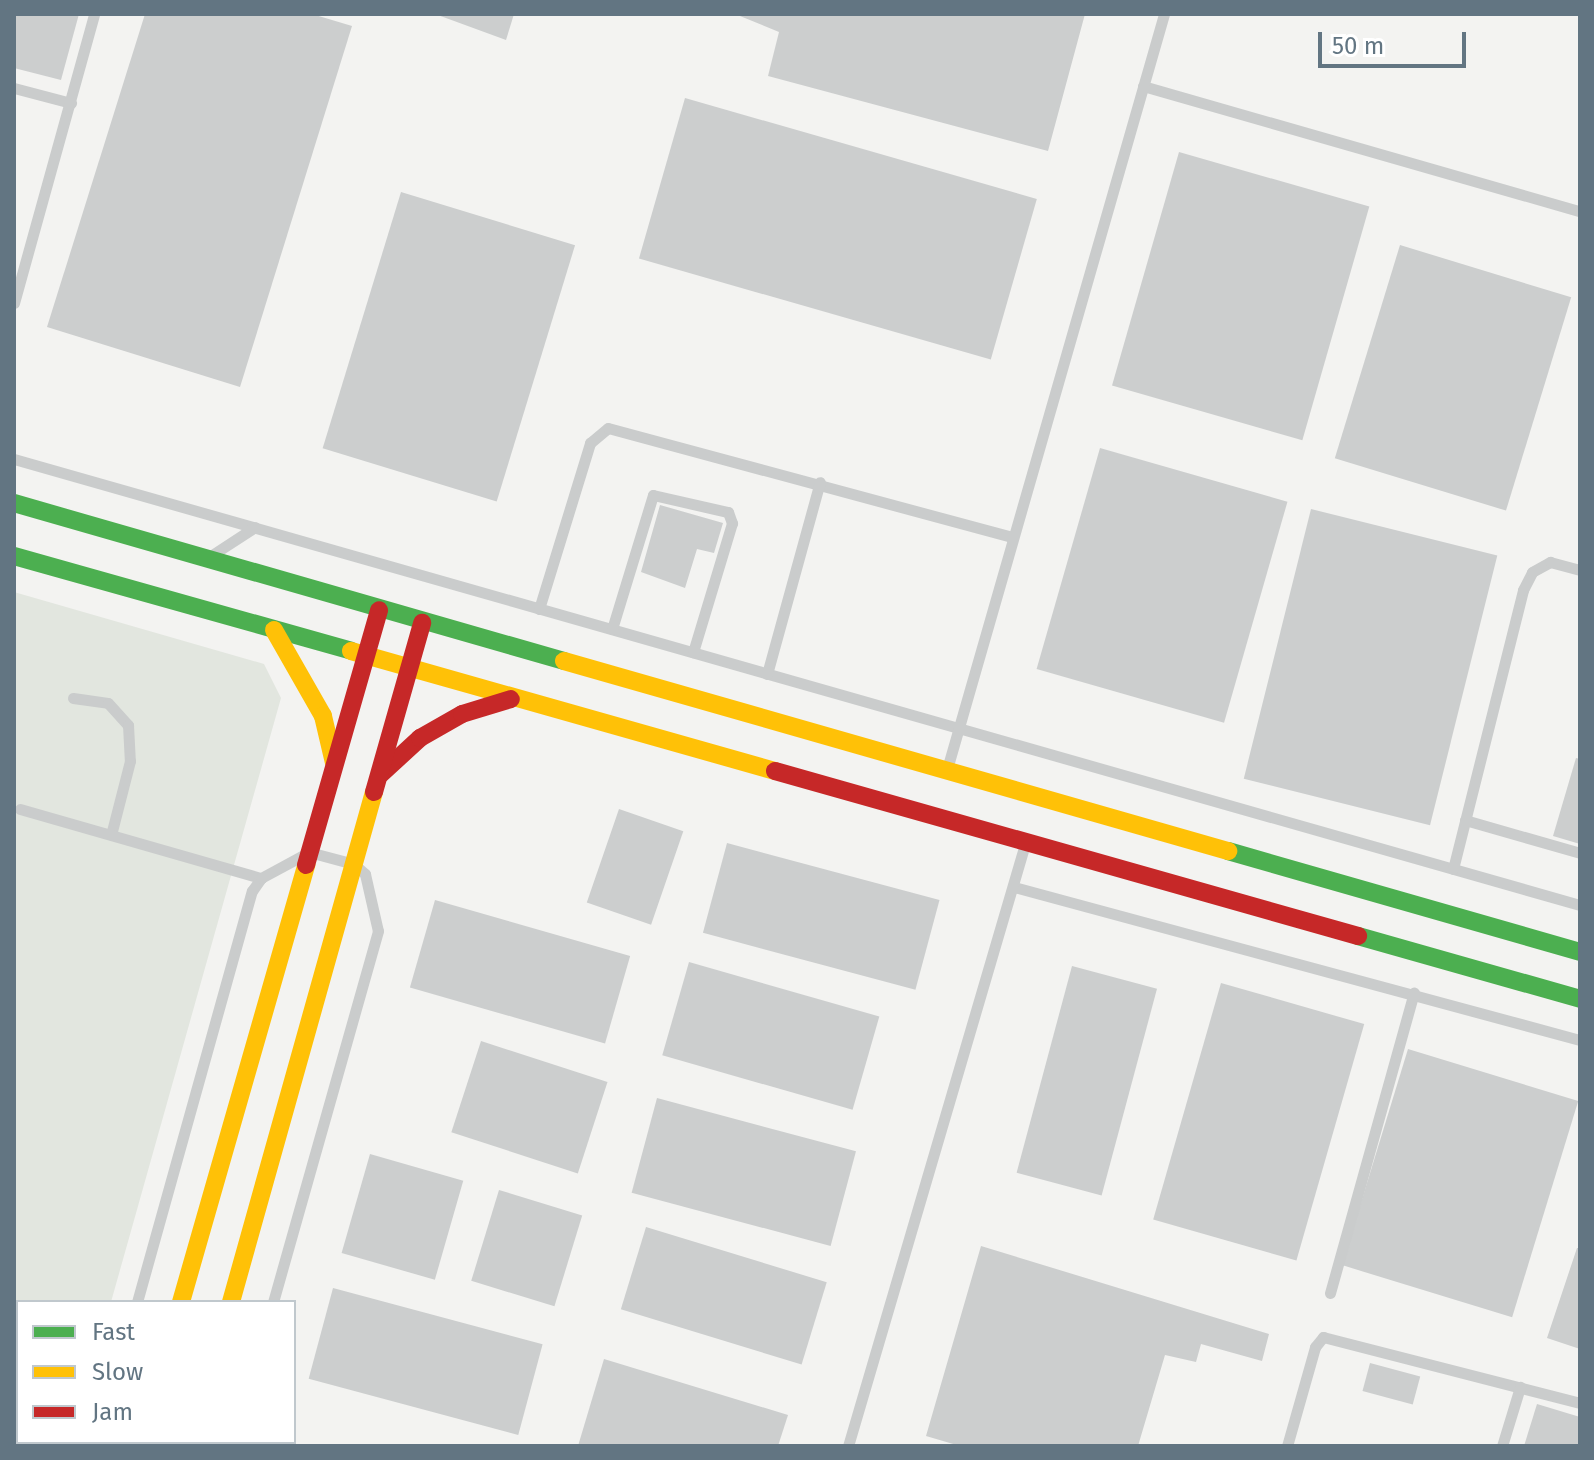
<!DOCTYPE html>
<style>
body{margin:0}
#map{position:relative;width:1594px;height:1460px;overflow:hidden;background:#f3f3f1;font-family:"Fira Sans",sans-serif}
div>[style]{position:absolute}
.green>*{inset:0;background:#e2e6df}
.building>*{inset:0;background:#cccece;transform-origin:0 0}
.lane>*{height:11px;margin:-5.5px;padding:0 5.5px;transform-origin:5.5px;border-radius:5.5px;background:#cacccc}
.fast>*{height:18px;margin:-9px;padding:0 9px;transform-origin:9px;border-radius:9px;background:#4caf50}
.slow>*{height:18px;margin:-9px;padding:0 9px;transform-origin:9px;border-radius:9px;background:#ffc107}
.jam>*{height:18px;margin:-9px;padding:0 9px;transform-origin:9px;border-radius:9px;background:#c62828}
span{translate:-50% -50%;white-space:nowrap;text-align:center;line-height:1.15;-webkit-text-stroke:8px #fff;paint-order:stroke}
.frame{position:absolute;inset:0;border:16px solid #627582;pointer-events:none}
.legend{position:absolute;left:16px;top:1300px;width:280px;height:144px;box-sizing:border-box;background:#fff;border:2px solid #c0c8cd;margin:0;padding:10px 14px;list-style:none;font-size:24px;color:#627582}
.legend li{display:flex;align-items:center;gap:16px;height:40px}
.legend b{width:40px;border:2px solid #c0c8cd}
.scale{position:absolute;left:1318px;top:32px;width:148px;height:36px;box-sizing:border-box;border:4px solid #627582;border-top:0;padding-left:10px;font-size:24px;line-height:28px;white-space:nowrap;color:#627582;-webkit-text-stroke:6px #fff;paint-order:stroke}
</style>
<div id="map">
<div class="green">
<i style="clip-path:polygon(14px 592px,264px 664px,281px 698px,111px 1302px,18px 1302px,18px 1442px,71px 1446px,14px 1446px)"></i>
</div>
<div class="building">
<i style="clip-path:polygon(14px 14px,79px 14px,61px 80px,14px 68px)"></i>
<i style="clip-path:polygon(145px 14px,312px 14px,352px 26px,240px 387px,47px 327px)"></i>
<i style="clip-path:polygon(435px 14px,514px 14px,506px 40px)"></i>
<i style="clip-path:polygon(735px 14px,1085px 14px,1048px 151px,768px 76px,779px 32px)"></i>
<i style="left:685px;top:98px;width:366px;height:167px;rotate:16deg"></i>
<i style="left:1179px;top:152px;width:198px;height:243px;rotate:16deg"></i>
<i style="left:401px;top:192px;width:182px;height:268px;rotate:17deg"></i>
<i style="left:1400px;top:245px;width:179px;height:223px;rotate:17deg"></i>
<i style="left:1100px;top:448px;width:195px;height:230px;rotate:16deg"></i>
<i style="clip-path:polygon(660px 505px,723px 523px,714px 553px,697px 549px,685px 588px,641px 572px)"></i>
<i style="left:1311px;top:509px;width:192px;height:278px;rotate:14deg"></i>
<i style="clip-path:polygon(1576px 758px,1580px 759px,1580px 844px,1553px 836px)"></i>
<i style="left:619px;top:809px;width:68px;height:99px;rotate:19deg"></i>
<i style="left:727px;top:843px;width:220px;height:93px;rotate:15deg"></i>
<i style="left:435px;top:900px;width:203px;height:91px;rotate:16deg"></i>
<i style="left:689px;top:962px;width:198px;height:97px;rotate:16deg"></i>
<i style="left:1072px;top:966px;width:88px;height:214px;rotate:15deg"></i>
<i style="left:1221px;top:983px;width:149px;height:246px;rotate:16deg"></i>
<i style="left:481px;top:1041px;width:133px;height:96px;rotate:18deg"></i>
<i style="left:1408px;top:1049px;width:178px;height:226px;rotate:17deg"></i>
<i style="left:657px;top:1098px;width:206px;height:98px;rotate:15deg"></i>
<i style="left:370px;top:1154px;width:97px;height:103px;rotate:16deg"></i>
<i style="left:499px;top:1190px;width:87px;height:95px;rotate:17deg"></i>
<i style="left:646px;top:1227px;width:189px;height:86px;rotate:17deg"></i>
<i style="clip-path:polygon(981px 1246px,1269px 1334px,1262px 1361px,1201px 1344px,1196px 1362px,1165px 1355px,1138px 1446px,960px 1446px,926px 1436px)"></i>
<i style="clip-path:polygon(1577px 1248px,1580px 1248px,1580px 1349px,1547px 1338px)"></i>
<i style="left:333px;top:1288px;width:217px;height:94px;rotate:15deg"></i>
<i style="clip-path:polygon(604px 1359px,788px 1415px,778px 1446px,578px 1446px)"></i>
<i style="left:1370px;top:1363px;width:52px;height:29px;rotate:15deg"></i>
<i style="clip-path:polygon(1537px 1404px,1580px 1417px,1580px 1446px,1524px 1446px)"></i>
</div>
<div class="lane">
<i style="left:1143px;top:86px;width:455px;rotate:16deg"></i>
<i style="left:14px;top:88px;width:59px;rotate:14.7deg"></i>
<i style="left:14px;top:303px;width:300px;rotate:-74.5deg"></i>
<i style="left:14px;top:459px;width:1628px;rotate:15.9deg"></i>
<i style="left:212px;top:555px;width:51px;rotate:-33.1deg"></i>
<i style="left:539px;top:609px;width:174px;rotate:-72.9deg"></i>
<i style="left:590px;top:443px;width:23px;rotate:-40deg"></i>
<i style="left:608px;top:428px;width:419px;rotate:15.1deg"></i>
<i style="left:612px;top:629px;width:140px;rotate:-73deg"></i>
<i style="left:653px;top:495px;width:77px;rotate:12.8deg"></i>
<i style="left:728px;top:512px;width:12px;rotate:70deg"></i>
<i style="left:732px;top:523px;width:135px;rotate:106.8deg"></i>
<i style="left:767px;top:674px;width:199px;rotate:-74.6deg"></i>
<i style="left:73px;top:698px;width:35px;rotate:8deg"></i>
<i style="left:108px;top:703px;width:30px;rotate:48deg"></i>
<i style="left:128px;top:725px;width:36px;rotate:87deg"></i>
<i style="left:130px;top:761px;width:76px;rotate:104.4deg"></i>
<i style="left:947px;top:769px;width:786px;rotate:-73.96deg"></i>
<i style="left:20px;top:809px;width:251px;rotate:16deg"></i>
<i style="left:1465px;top:820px;width:120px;rotate:16deg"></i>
<i style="left:1453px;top:869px;width:288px;rotate:-75.9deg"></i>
<i style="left:1523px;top:590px;width:20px;rotate:-63deg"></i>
<i style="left:1532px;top:572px;width:21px;rotate:-29deg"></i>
<i style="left:1550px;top:562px;width:31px;rotate:15deg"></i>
<i style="left:1014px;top:887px;width:586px;rotate:15.13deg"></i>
<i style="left:1330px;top:1293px;width:312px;rotate:-74.4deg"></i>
<i style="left:137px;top:1302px;width:427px;rotate:-74.4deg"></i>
<i style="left:252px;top:891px;width:16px;rotate:-55deg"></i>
<i style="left:261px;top:878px;width:55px;rotate:-28.4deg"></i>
<i style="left:309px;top:852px;width:47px;rotate:14.9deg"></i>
<i style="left:354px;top:864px;width:15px;rotate:42deg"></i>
<i style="left:365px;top:874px;width:58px;rotate:77.2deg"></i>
<i style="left:378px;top:931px;width:386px;rotate:105.8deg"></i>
<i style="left:97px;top:1446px;width:4px;rotate:-76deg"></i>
<i style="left:232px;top:1446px;width:4px;rotate:-76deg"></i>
<i style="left:848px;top:1446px;width:627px;rotate:-73.62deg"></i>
<i style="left:1287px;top:1446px;width:103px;rotate:-74.2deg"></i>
<i style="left:1315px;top:1347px;width:13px;rotate:-51deg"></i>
<i style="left:1323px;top:1337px;width:265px;rotate:14.4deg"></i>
<i style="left:1502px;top:1446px;width:62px;rotate:-73deg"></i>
</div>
<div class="fast">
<i style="left:14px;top:503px;width:572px;rotate:16.03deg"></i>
<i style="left:14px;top:556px;width:350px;rotate:15.7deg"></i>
<i style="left:1228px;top:851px;width:366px;rotate:16deg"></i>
<i style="left:1358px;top:936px;width:231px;rotate:15.8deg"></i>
<i style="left:190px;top:1446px;width:4px;rotate:-76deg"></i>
</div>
<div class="slow">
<i style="left:274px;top:630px;width:99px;rotate:60.3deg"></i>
<i style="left:323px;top:716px;width:48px;rotate:76.8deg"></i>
<i style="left:351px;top:651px;width:441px;rotate:15.8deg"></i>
<i style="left:564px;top:661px;width:691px;rotate:15.97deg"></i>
<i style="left:181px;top:1302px;width:455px;rotate:-74deg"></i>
<i style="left:231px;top:1302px;width:530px;rotate:-74.34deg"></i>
</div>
<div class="jam">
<i style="left:775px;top:771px;width:606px;rotate:15.8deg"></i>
<i style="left:381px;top:774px;width:53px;rotate:-42.7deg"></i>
<i style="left:420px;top:738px;width:48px;rotate:-29.7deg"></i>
<i style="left:462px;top:714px;width:51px;rotate:-17deg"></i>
<i style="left:374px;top:792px;width:176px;rotate:-74.1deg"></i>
<i style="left:306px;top:865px;width:265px;rotate:-74deg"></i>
<i style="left:140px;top:1446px;width:4px;rotate:-76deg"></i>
</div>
<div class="frame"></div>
<ul class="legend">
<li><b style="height:10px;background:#4caf50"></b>Fast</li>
<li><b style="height:10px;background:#ffc107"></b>Slow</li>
<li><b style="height:10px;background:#c62828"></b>Jam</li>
</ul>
<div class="scale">50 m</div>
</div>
